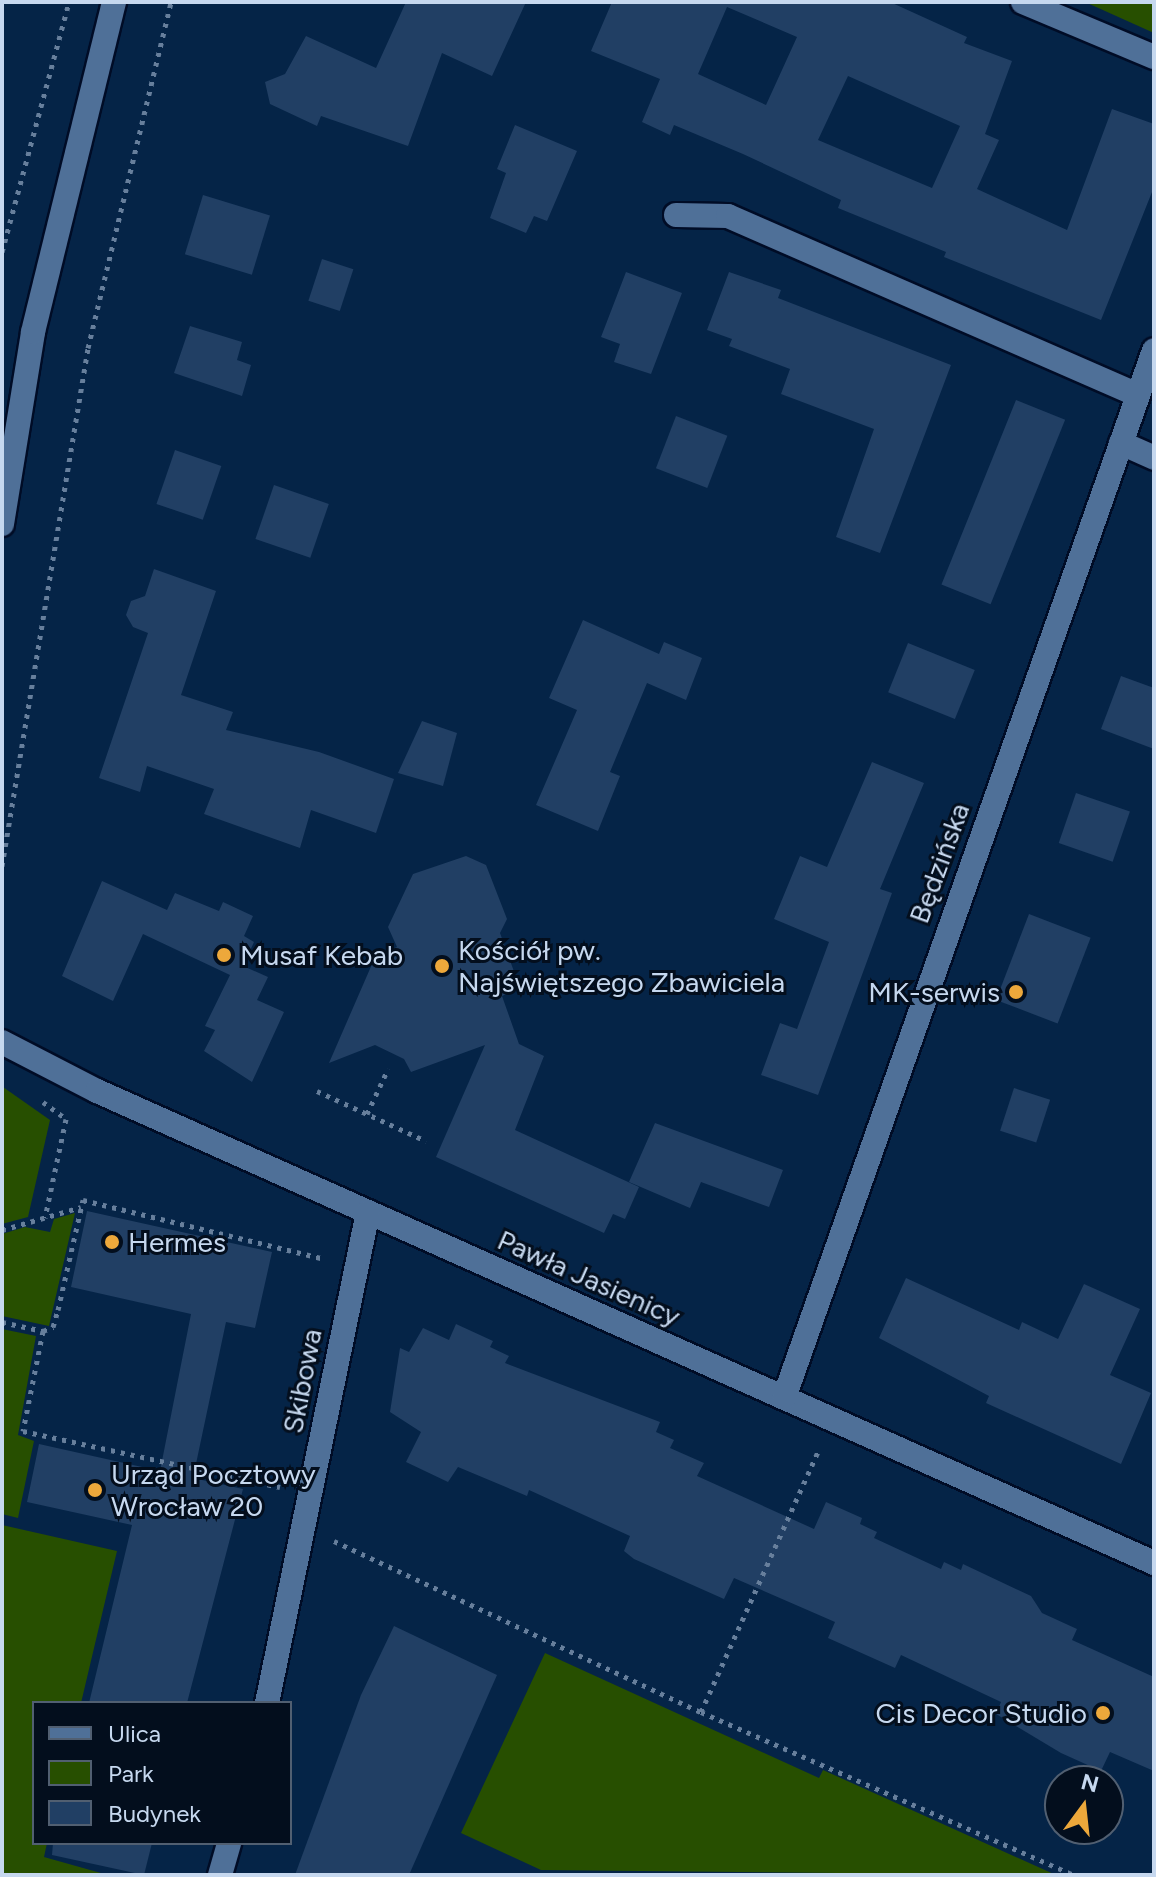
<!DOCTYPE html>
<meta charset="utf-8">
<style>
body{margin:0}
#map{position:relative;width:1156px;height:1877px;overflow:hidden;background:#052447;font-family:Figtree,sans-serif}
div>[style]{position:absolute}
.green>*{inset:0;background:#274f00}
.building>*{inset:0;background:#213f64;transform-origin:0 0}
.path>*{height:5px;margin-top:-2.5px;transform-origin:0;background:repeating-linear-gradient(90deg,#677f9c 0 4px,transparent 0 10px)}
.roads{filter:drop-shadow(2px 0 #000c26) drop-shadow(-2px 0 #000c26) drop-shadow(0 2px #000c26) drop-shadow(0 -2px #000c26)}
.minor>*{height:24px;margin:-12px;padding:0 12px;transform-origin:12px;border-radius:12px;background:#4f7098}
.dots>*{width:22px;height:22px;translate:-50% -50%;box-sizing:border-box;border:4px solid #030e1d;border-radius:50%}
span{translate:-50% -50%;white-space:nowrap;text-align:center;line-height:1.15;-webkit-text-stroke:6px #030e1d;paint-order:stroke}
.street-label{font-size:28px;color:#c6d8ef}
.poi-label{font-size:28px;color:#c6d8ef}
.left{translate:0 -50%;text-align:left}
.right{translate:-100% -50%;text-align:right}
.frame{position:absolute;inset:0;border:4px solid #c6d8ef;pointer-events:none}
.legend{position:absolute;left:32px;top:1701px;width:260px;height:144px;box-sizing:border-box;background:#030e1d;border:2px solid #515f71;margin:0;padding:10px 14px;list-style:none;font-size:24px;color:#c6d8ef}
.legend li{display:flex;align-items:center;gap:16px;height:40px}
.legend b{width:40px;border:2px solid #515f71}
.north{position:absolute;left:1044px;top:1765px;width:80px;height:80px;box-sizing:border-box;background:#030e1d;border:2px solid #515f71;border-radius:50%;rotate:15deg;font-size:22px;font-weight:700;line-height:32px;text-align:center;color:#c6d8ef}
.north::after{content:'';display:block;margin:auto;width:28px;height:36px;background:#eda83b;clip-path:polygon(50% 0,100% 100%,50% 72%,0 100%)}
</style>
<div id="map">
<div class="green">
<i style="clip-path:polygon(1085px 2px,1154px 2px,1154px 33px)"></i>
<i style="clip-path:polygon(3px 1087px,50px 1120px,28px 1217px,2px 1224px)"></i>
<i style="clip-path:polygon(75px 1213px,49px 1326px,2px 1316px,2px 1234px,25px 1227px,50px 1232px,54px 1219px)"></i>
<i style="clip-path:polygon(2px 1329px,36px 1336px,18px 1435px,34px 1441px,18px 1518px,2px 1514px)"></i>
<i style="clip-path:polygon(2px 1525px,117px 1551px,81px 1703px,34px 1703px,34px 1843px,47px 1843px,44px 1857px,108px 1875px,2px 1875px)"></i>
<i style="clip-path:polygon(545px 1653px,819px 1778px,823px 1770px,1056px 1875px,541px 1870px,461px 1833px)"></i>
</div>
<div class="building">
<i style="clip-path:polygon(406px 2px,526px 2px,492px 76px,442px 53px,408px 146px,321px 116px,317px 126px,270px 104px,265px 82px,285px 74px,306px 36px,376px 68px)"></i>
<i style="clip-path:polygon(evenodd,612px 2px,890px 2px,967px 37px,964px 43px,1012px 61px,985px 134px,999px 140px,977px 189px,1067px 230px,1112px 109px,1154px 124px,1154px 187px,1101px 320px,944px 257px,946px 252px,838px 208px,841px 200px,743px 154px,674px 125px,670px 135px,642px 122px,660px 79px,591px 51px,612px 2px,727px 7px,797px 37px,766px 105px,698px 74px,727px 7px,612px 2px,848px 76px,960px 126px,932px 188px,818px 140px,848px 76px)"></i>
<i style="clip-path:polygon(515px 125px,577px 151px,547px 221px,534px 216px,526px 233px,490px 218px,506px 173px,497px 169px)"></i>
<i style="left:203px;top:195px;width:70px;height:62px;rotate:17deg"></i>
<i style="left:322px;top:259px;width:33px;height:44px;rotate:18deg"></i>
<i style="clip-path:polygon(626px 272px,682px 293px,651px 374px,614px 362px,620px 344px,601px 337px)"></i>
<i style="clip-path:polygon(729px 272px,781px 290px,778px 298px,951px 365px,880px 553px,836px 537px,874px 429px,781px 394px,790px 369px,729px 346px,732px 339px,707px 330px)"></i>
<i style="clip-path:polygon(190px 326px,242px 342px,237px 360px,251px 365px,242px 396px,174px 373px)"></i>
<i style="left:1016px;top:400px;width:53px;height:199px;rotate:22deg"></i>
<i style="left:676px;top:416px;width:55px;height:56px;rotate:21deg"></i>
<i style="left:175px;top:450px;width:49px;height:57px;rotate:19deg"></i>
<i style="left:274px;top:485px;width:58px;height:57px;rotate:19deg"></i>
<i style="clip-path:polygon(154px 569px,216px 591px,181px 695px,233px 712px,226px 730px,319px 752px,394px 779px,376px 833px,311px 810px,300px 848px,204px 814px,214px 789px,147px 766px,140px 792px,99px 778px,148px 633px,133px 627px,126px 615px,131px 601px,145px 596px)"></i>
<i style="clip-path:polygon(583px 620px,659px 654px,664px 642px,702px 658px,686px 700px,647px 683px,610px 772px,620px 776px,598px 831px,536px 805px,577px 710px,549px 698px)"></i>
<i style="left:908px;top:643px;width:72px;height:53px;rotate:22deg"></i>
<i style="clip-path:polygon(1121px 676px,1154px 688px,1154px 749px,1101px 729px)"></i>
<i style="clip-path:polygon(422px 721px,457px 733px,443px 786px,398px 773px)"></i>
<i style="clip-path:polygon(872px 762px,924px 783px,880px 889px,892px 893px,818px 1095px,761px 1075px,780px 1023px,797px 1029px,829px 942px,774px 919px,800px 856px,827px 867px)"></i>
<i style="left:1076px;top:793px;width:57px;height:53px;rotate:19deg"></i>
<i style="clip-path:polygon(466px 856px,486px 865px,507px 919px,500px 933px,520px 988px,502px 996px,519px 1044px,544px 1056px,515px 1130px,639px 1187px,625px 1219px,613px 1214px,604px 1233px,436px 1157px,485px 1045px,411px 1072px,404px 1059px,375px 1045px,329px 1063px,376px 955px,397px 947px,388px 927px,413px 874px)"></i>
<i style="clip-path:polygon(102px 881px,167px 910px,175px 893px,219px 911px,223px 902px,253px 916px,244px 936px,254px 942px,243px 966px,268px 977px,257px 1000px,284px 1012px,252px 1082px,204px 1051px,215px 1030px,205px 1026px,230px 975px,143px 934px,113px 1001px,62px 976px)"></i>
<i style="left:1029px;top:914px;width:66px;height:92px;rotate:21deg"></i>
<i style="left:1014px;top:1088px;width:38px;height:45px;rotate:18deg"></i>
<i style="clip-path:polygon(655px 1123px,783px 1170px,769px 1207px,701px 1182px,690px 1208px,629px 1182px)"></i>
<i style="clip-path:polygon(87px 1211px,272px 1252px,255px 1328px,226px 1322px,193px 1478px,243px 1489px,187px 1703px,89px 1703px,132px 1525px,27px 1502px,39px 1444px,160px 1471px,191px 1314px,71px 1287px)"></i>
<i style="clip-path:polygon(906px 1278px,1019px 1330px,1022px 1322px,1058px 1339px,1084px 1284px,1140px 1309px,1110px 1375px,1151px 1393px,1121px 1464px,986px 1403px,989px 1396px,879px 1338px)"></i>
<i style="clip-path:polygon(456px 1324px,493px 1341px,490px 1347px,509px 1356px,505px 1363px,660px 1422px,656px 1432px,674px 1440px,670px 1448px,704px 1463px,697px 1476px,814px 1529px,826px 1502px,862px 1518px,860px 1524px,877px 1532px,874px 1538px,941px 1569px,944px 1562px,961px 1570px,963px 1564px,1031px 1596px,1042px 1613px,1077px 1629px,1072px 1640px,1154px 1677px,1154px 1771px,1110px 1752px,1101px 1771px,1061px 1753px,996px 1714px,1001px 1702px,901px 1655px,895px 1668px,828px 1638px,835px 1622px,734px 1578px,724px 1599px,634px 1559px,624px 1551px,630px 1536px,529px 1490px,527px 1496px,458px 1467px,448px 1482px,406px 1462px,421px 1432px,390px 1412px,400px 1348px,409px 1352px,423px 1328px,449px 1340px)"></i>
<i style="clip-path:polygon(394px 1626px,497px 1675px,409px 1875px,295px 1875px,361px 1695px)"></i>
<i style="clip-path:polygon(53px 1843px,152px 1843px,144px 1875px,52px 1855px)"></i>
</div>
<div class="path">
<i style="left:2px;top:252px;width:259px;rotate:-75deg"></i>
<i style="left:2px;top:866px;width:525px;rotate:-80.57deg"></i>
<i style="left:88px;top:348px;width:356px;rotate:-76.5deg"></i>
<i style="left:317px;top:1091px;width:120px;rotate:24.6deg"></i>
<i style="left:43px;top:1102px;width:29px;rotate:36deg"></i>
<i style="left:66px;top:1119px;width:101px;rotate:102deg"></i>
<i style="left:367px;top:1114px;width:50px;rotate:-65deg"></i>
<i style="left:2px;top:1230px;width:82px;rotate:-16.2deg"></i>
<i style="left:2px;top:1322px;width:42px;rotate:12.4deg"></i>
<i style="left:43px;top:1331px;width:102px;rotate:101.3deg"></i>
<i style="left:23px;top:1431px;width:263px;rotate:12.3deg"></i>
<i style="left:43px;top:1331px;width:11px;rotate:-22deg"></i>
<i style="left:53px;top:1327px;width:18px;rotate:-74deg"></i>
<i style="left:58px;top:1310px;width:113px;rotate:-77.2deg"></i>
<i style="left:83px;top:1200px;width:249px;rotate:13.7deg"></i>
<i style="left:334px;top:1541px;width:405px;rotate:25deg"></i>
<i style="left:701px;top:1712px;width:407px;rotate:23.6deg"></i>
<i style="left:701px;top:1712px;width:288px;rotate:-65.8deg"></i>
</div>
<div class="roads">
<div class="minor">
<i style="left:1023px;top:2px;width:142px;rotate:22.8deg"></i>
<i style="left:676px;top:215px;width:52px;rotate:1.1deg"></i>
<i style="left:728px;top:216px;width:446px;rotate:23.6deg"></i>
<i style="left:1121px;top:443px;width:36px;rotate:24deg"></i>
<i style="left:2px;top:524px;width:194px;rotate:-80.8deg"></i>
<i style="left:33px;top:332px;width:340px;rotate:-76.2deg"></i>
<i style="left:2px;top:1042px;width:107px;rotate:27.3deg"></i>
<i style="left:97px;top:1091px;width:1158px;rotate:24.06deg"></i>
<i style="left:784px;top:1398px;width:1111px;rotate:-70.55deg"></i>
<i style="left:267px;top:1703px;width:501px;rotate:-78.38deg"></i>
<i style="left:220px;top:1875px;width:33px;rotate:-74deg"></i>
</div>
</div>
<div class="dots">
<i style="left:224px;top:955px;background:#eda83b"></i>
<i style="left:442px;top:966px;background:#eda83b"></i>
<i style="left:1016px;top:992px;background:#eda83b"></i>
<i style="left:112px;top:1242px;background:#eda83b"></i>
<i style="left:95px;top:1490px;background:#eda83b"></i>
<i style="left:1103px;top:1713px;background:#eda83b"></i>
</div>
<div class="street-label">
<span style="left:939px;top:863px;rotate:-70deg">Będzińska</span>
<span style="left:589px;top:1278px;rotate:24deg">Pawła Jasienicy</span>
<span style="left:302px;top:1381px;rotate:-79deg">Skibowa</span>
</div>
<div class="poi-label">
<span class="left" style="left:458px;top:966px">Kościół pw.<br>Najświętszego Zbawiciela</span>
<span class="left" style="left:240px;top:955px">Musaf Kebab</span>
<span class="right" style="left:1000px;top:992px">MK-serwis</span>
<span class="left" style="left:128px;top:1242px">Hermes</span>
<span class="left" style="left:111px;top:1490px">Urząd Pocztowy<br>Wrocław 20</span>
<span class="right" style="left:1087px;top:1713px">Cis Decor Studio</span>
</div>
<div class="frame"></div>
<ul class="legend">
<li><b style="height:10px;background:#4f7098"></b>Ulica</li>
<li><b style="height:22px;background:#274f00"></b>Park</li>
<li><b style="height:22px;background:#213f64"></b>Budynek</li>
</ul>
<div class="north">N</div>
</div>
